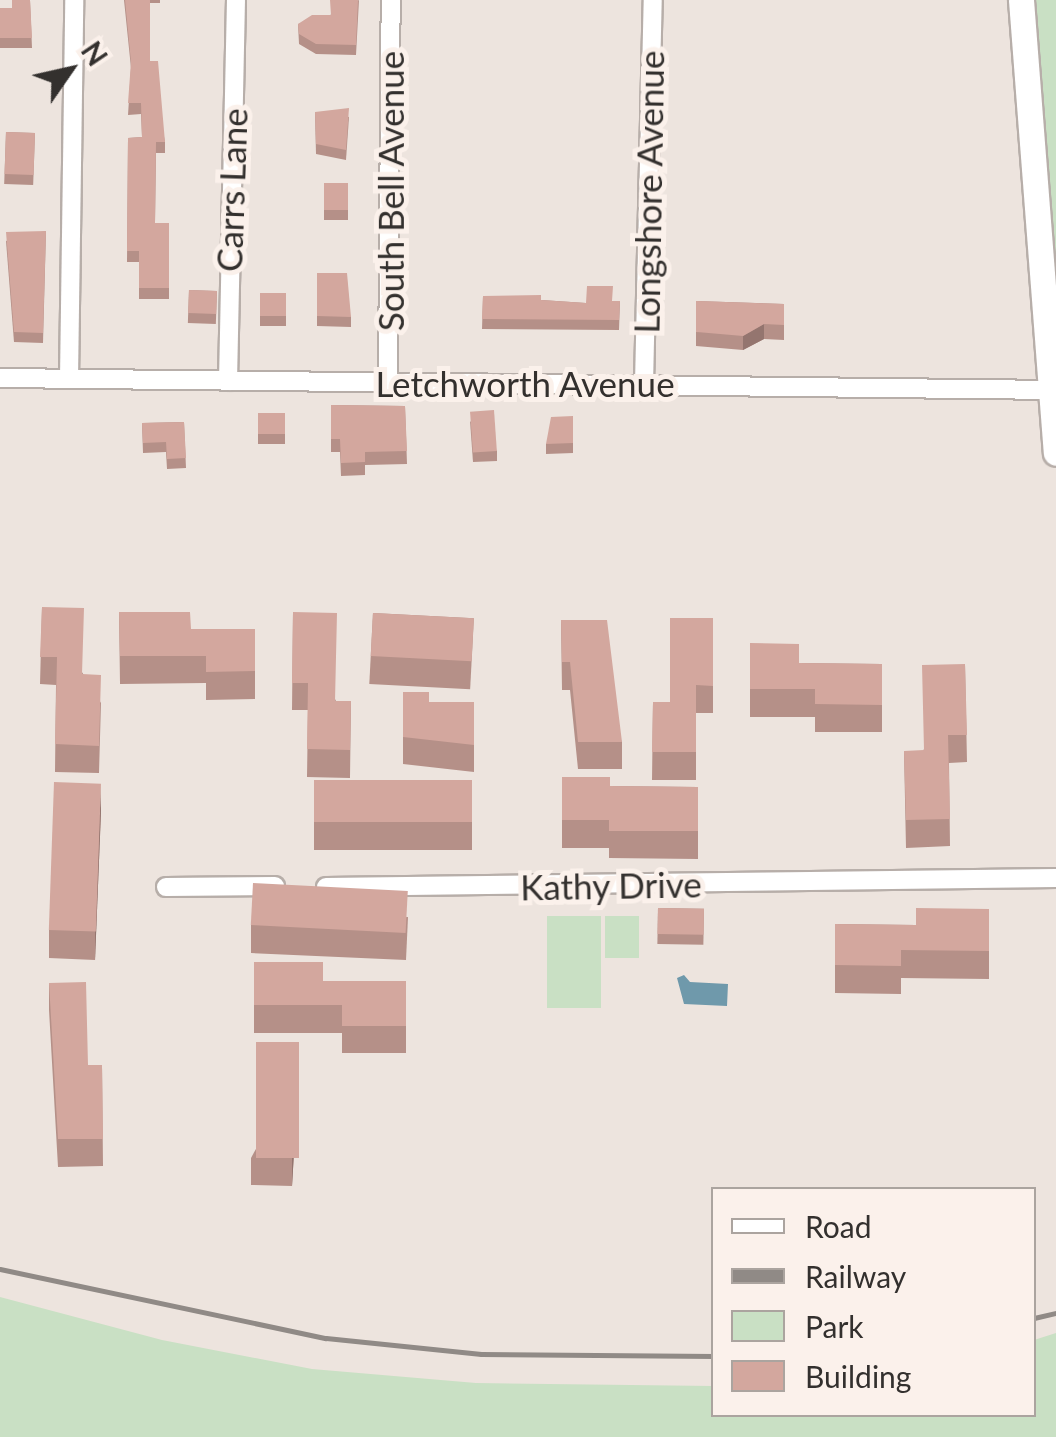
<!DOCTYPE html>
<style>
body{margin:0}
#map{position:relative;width:1056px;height:1437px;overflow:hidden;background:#ede4de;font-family:Lato,sans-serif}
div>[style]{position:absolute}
.green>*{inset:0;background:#c9e0c4;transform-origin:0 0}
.water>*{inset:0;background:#6f99ab}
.roads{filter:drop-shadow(2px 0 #b7aea9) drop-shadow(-2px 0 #b7aea9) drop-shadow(0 2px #b7aea9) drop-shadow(0 -2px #b7aea9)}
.street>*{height:18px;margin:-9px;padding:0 9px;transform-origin:9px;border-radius:9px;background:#fff}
.secondary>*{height:25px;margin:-12.5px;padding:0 12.5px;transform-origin:12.5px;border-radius:12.5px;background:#fff}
.rail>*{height:5px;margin:-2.5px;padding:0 2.5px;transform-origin:2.5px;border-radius:2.5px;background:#908a86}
.wall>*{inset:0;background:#b59088;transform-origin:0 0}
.shaded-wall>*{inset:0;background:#94756f}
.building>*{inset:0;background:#d3a79e;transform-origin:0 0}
span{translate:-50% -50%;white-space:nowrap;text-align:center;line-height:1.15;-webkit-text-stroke:10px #fbf1eb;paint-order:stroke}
.street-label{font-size:35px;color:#33302e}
.legend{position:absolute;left:711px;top:1187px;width:325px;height:230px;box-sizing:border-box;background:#fbf1eb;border:2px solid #aba49f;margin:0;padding:12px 18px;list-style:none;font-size:30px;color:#33302e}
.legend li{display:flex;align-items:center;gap:20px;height:50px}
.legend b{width:50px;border:2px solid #aba49f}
.north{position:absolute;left:20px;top:20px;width:100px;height:100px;-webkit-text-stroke:8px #fbf1eb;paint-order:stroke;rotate:56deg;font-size:28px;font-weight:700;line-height:40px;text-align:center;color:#33302e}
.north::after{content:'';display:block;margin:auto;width:35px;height:45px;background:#33302e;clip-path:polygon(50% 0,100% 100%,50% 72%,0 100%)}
</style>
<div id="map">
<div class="green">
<i style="clip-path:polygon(1021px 0,1056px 0,1056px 417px)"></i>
<i style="left:547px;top:916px;width:54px;height:92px"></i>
<i style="left:605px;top:916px;width:34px;height:42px"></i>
<i style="clip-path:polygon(0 1297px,162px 1340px,312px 1369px,476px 1383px,713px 1386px,714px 1414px,1034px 1414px,1034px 1340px,1056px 1333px,1056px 1437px,0 1437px)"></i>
</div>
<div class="water">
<i style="clip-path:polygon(684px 975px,690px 982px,728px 984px,727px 1006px,684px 1004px,677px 978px)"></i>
</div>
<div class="roads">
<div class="street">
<i style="left:0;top:378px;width:1050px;rotate:0.65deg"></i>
<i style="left:69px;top:379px;width:379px;rotate:-89.2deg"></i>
<i style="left:228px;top:381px;width:381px;rotate:-88.8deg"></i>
<i style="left:388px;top:383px;width:383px;rotate:-89.6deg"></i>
<i style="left:644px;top:384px;width:384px;rotate:-88.7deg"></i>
<i style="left:166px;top:887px;width:109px;rotate:-0.5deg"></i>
<i style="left:326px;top:887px;width:730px;rotate:-0.71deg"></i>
</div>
<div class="secondary">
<i style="left:1021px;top:0;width:454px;rotate:85.6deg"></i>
</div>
</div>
<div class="rail">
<i style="left:0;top:1269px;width:333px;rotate:12deg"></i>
<i style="left:326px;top:1338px;width:156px;rotate:5.9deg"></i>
<i style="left:481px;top:1354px;width:233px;rotate:0.5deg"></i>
<i style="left:1034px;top:1318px;width:23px;rotate:-13deg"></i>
</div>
<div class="wall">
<i style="clip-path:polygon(30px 0,32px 48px,0 48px,0 8px,12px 8px)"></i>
<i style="clip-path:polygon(124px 0,160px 0,160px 3px,150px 3px,149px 38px,150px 61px,165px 142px,165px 153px,156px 153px,155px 223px,169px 223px,169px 299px,139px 299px,139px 262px,127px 262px,128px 138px,142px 137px,141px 114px,128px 115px,131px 68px)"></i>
<i style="clip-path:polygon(359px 0,356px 55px,316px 54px,299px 44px,298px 24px,330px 15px)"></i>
<i style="clip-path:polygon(315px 112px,349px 117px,346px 160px,316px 154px)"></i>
<i style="left:6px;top:132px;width:29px;height:52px;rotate:2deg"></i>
<i style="left:324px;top:183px;width:24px;height:37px"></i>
<i style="clip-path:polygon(46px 231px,43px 343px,14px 342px,6px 241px)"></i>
<i style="clip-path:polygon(317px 273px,351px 317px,351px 327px,317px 326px)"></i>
<i style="left:189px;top:290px;width:28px;height:33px;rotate:2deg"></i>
<i style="left:260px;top:293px;width:26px;height:33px"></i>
<i style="clip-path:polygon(483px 296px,586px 303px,620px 301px,619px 330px,482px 329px)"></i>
<i style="clip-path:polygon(696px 301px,784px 304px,784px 340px,764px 339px,743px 350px,696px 346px)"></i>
<i style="clip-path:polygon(331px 405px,405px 406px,407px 464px,365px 465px,365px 475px,341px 476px,340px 452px,331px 452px)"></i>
<i style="left:258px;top:413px;width:27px;height:31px"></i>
<i style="clip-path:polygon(573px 416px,573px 453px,546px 454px,546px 444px)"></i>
<i style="clip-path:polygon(470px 421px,497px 451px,497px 461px,473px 462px)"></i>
<i style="clip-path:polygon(184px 422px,186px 468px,167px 469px,166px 452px,143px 453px,142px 423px)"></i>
<i style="clip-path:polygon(42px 607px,101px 703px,99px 773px,55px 772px,56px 685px,40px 684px)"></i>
<i style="clip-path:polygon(119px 612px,191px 629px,255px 629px,255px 699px,206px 700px,206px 683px,120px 684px)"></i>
<i style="clip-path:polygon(293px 612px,336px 701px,351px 701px,350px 778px,307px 777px,308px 710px,292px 710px)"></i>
<i style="left:373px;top:613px;width:101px;height:71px;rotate:3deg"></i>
<i style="clip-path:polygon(713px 618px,713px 713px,696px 713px,696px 780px,652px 780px,653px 702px,670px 702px)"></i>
<i style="clip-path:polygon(561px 620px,622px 742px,622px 769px,578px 769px,570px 690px,562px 690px)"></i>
<i style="clip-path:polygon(750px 643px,799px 663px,882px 664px,882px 732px,815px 732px,815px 717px,750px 717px)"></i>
<i style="clip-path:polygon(965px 664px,967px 762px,949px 763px,950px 846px,906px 848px,904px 751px,923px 751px)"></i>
<i style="clip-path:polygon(403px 692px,429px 702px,474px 702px,474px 772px,403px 764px)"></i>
<i style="clip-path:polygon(562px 777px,610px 786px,698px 787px,698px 859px,609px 858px,609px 848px,562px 848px)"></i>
<i style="left:472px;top:780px;width:70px;height:158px;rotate:90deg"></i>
<i style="clip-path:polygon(101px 811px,95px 960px,49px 958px,49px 930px)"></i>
<i style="left:658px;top:908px;width:46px;height:36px;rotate:1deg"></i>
<i style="clip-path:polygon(989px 909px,989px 979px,901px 978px,901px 994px,835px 993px,835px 924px,916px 925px)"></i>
<i style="clip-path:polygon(408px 917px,406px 960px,251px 953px,251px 925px)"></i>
<i style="clip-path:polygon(254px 962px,323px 981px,406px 981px,406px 1053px,342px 1053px,342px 1033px,254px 1033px)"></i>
<i style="clip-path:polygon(49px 983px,88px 1065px,102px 1065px,103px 1166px,58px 1167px,49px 1010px)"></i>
<i style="clip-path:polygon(299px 1070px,292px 1186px,251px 1185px,251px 1158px)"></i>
</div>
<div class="shaded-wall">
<i style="clip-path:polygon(764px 324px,764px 339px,743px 350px,743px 336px)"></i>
<i style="clip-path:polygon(101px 784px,101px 811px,95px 960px,95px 932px)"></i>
<i style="clip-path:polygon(299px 1042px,299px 1070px,292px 1186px,292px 1158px)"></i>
</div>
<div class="building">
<i style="clip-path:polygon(12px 0,30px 0,32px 38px,0 38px,0 8px,12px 8px)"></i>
<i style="clip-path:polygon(125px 0,150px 0,150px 61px,158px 61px,165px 142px,156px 142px,155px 223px,169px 223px,169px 288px,139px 288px,139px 251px,127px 251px,128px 138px,142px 137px,141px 103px,128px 103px,131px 62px)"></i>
<i style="clip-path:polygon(330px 0,358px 0,356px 45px,316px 44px,299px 34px,298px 24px,312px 15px,331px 15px)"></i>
<i style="clip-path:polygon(349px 108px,346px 150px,316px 144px,315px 112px)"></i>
<i style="left:6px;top:132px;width:29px;height:42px;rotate:2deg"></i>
<i style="left:324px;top:183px;width:24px;height:27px"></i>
<i style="clip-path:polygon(46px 231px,43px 333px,14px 332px,6px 232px)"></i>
<i style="clip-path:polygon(317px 273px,347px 273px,351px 317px,317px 316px)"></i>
<i style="clip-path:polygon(587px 286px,613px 286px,612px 301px,620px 301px,619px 320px,482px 319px,483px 296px,541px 295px,541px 300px,586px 303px)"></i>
<i style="left:189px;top:290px;width:28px;height:23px;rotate:2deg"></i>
<i style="left:260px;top:293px;width:26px;height:23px"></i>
<i style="clip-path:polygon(696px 301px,784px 304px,784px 325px,764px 324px,743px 336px,696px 332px)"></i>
<i style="clip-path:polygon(331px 405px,405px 406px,407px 451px,365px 452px,365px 462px,341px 463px,340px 439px,331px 439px)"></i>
<i style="left:494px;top:410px;width:41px;height:24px;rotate:86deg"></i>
<i style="left:258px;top:413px;width:27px;height:21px"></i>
<i style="clip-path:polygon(573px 416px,573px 443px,546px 444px,551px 417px)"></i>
<i style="clip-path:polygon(184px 422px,186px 458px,167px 459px,166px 442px,143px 443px,142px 423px)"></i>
<i style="clip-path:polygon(42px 607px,84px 608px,82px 674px,101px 675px,99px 746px,55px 744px,57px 657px,40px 657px)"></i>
<i style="clip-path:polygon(119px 612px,190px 612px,191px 629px,255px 629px,255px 671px,206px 672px,206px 656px,120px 656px)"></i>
<i style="clip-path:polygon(293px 612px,337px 613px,335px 701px,351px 701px,350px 750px,307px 749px,308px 683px,292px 683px)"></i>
<i style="left:373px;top:613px;width:101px;height:43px;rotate:3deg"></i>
<i style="clip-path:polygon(670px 618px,713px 618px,713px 686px,696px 685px,696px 752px,652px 752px,653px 702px,670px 702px)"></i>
<i style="clip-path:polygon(561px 620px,607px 620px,622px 742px,578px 742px,570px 662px,562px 662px)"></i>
<i style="clip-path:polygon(750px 643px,799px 644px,799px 663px,882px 664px,882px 705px,815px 704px,815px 689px,750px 689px)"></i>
<i style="clip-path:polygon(965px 664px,967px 735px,948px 735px,950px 819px,906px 820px,904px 751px,924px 750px,922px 665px)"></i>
<i style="clip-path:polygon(403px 692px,429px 692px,429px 702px,474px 702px,474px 745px,403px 737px)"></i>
<i style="clip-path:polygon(562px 777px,610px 777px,610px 786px,698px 787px,698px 831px,609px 831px,609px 820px,562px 820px)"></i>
<i style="left:472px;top:780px;width:42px;height:158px;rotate:90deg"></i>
<i style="left:54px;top:782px;width:47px;height:148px;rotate:2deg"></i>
<i style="left:253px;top:883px;width:155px;height:42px;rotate:3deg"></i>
<i style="left:658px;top:908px;width:46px;height:26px;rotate:1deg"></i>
<i style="clip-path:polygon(916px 908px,989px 909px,989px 951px,901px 950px,901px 966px,835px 965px,835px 924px,916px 925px)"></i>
<i style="clip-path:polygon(254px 962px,323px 962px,323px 981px,406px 981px,406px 1026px,342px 1026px,342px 1005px,254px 1005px)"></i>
<i style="clip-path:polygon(86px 982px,88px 1065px,102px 1065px,103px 1139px,58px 1139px,49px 983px)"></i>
<i style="left:256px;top:1042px;width:43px;height:116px"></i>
</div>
<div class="street-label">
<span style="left:231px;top:190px;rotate:-88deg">Carrs Lane</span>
<span style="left:390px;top:191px;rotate:-90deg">South Bell Avenue</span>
<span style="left:648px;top:192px;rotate:-89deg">Longshore Avenue</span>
<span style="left:525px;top:383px">Letchworth Avenue</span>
<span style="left:611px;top:885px;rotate:-1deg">Kathy Drive</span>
</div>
<ul class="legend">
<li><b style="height:12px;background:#fff"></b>Road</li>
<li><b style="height:12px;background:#908a86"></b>Railway</li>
<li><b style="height:28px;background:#c9e0c4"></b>Park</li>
<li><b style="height:28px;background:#d3a79e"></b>Building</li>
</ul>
<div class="north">N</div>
</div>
